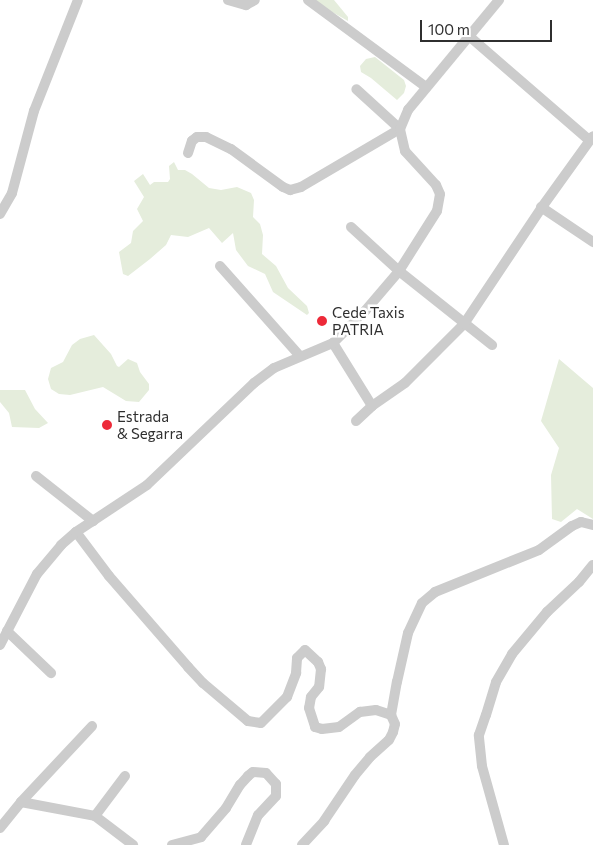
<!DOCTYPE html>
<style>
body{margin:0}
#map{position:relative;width:593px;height:845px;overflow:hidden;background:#fff;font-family:Commissioner,sans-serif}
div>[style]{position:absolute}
.green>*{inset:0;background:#e5eddc}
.minor>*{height:10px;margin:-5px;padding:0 5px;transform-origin:5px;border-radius:5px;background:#ccc}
.dots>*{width:14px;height:14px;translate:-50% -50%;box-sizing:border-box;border:2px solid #fff;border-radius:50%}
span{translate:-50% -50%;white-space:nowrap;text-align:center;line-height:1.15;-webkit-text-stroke:5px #fff;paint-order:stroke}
.poi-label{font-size:15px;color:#2f2f2f}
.left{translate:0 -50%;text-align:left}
.scale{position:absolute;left:420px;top:20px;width:132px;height:22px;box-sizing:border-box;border:2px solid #2f2f2f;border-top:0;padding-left:6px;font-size:15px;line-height:18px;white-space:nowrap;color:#2f2f2f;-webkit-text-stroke:4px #fff;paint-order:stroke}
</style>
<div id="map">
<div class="green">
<i style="clip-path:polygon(311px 0,334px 0,348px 17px,348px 21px)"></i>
<i style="clip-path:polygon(375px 57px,404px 80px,406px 86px,404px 93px,397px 100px,371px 78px,361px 72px,360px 66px,366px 59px)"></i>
<i style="clip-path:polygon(174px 162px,178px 170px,185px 170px,192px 174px,209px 188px,221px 190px,237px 187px,251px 193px,254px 200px,253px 217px,260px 224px,263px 235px,262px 254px,276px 266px,288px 288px,307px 306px,309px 313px,307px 315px,273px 292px,265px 274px,248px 266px,236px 250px,233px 233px,222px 243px,209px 228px,188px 237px,171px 235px,166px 245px,150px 259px,128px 276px,123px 274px,119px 252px,131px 243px,133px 231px,143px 221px,137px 209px,144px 197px,134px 181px,143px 174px,150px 185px,154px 182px,168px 182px,170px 179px,169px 166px)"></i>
<i style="clip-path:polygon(94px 335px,111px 354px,117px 366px,119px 367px,128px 359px,137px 363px,140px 372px,149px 384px,149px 390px,139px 402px,126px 401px,103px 387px,70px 395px,59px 394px,51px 389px,48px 379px,51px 368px,63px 362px,72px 345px,80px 339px)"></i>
<i style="clip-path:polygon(559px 359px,593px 388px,593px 519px,577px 509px,561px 522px,552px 519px,551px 475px,559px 448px,541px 421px)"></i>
<i style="clip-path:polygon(0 390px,25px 390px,35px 409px,48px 423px,39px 428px,12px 427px,9px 413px,0 402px)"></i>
</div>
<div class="minor">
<i style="left:228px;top:0;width:19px;rotate:16deg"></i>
<i style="left:246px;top:5px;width:10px;rotate:-29deg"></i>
<i style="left:308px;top:0;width:147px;rotate:36.4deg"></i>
<i style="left:469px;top:36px;width:159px;rotate:40.9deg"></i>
<i style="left:188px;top:153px;width:13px;rotate:-72deg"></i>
<i style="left:192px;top:141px;width:6px;rotate:-39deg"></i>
<i style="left:197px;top:137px;width:9px"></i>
<i style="left:206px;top:137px;width:28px;rotate:26deg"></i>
<i style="left:231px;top:149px;width:64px;rotate:36.2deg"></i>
<i style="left:283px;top:187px;width:8px;rotate:23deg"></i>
<i style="left:290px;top:190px;width:11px;rotate:-15deg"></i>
<i style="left:301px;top:187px;width:115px;rotate:-30.4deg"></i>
<i style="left:400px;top:129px;width:59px;rotate:-137.7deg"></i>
<i style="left:541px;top:207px;width:63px;rotate:33.9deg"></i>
<i style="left:0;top:214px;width:24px;rotate:-60deg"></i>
<i style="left:12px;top:193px;width:85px;rotate:-75deg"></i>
<i style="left:34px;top:111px;width:119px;rotate:-68.4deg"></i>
<i style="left:351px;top:227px;width:65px;rotate:42.5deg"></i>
<i style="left:399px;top:271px;width:119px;rotate:38.5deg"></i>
<i style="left:220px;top:266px;width:119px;rotate:48.4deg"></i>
<i style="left:333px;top:343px;width:74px;rotate:58.2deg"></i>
<i style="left:356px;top:421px;width:22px;rotate:-43deg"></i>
<i style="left:372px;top:406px;width:40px;rotate:-34.9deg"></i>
<i style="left:405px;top:383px;width:83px;rotate:-45deg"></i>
<i style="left:464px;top:324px;width:141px;rotate:-56.3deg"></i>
<i style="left:542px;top:207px;width:87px;rotate:-54.3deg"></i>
<i style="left:36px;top:476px;width:73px;rotate:38.3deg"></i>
<i style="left:76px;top:532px;width:55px;rotate:53.1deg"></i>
<i style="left:109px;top:576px;width:121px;rotate:49deg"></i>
<i style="left:188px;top:667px;width:22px;rotate:47deg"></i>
<i style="left:203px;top:683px;width:59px;rotate:40.2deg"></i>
<i style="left:248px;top:721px;width:13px;rotate:9deg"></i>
<i style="left:261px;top:723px;width:37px;rotate:-45deg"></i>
<i style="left:287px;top:697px;width:26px;rotate:-69deg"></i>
<i style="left:296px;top:673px;width:15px;rotate:-86deg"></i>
<i style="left:297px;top:658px;width:11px;rotate:-45deg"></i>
<i style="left:305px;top:650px;width:18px;rotate:43deg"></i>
<i style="left:318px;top:662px;width:8px;rotate:67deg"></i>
<i style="left:321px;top:669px;width:18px;rotate:96deg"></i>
<i style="left:319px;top:687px;width:13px;rotate:129deg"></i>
<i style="left:311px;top:697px;width:11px;rotate:100deg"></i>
<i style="left:309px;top:708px;width:20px;rotate:72deg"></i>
<i style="left:315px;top:727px;width:7px;rotate:16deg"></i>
<i style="left:322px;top:729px;width:17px;rotate:-7deg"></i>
<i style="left:339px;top:727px;width:26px;rotate:-36deg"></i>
<i style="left:360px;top:712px;width:16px;rotate:-7deg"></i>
<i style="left:376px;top:710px;width:16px;rotate:18deg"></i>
<i style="left:7px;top:631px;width:61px;rotate:43.7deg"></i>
<i style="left:0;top:645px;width:80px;rotate:-62.5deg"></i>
<i style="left:37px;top:574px;width:38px;rotate:-50deg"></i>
<i style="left:61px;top:545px;width:20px;rotate:-41deg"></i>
<i style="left:76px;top:532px;width:85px;rotate:-33.5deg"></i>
<i style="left:147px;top:485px;width:148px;rotate:-43.6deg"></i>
<i style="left:254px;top:383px;width:25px;rotate:-37deg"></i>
<i style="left:274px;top:368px;width:64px;rotate:-23deg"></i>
<i style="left:333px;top:343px;width:45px;rotate:-45deg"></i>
<i style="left:365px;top:311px;width:52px;rotate:-49.6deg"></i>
<i style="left:399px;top:271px;width:71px;rotate:-57.7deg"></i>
<i style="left:437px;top:211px;width:17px;rotate:-80deg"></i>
<i style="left:440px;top:194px;width:10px;rotate:-114deg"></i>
<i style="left:436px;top:185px;width:46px;rotate:-132.4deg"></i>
<i style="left:405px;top:151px;width:23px;rotate:-103deg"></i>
<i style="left:400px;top:129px;width:21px;rotate:-67deg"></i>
<i style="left:408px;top:110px;width:143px;rotate:-50.4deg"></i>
<i style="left:21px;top:802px;width:75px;rotate:10.7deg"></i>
<i style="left:95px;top:816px;width:48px;rotate:37.3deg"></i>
<i style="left:95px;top:816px;width:50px;rotate:-53.1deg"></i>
<i style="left:0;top:828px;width:33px;rotate:-51deg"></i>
<i style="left:21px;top:802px;width:104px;rotate:-46.9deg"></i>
<i style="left:172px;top:845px;width:30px;rotate:-15deg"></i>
<i style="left:201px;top:837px;width:38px;rotate:-49deg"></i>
<i style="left:226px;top:808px;width:27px;rotate:-59deg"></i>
<i style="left:240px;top:785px;width:12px;rotate:-48deg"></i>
<i style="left:248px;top:776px;width:6px;rotate:-39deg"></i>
<i style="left:253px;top:772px;width:13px;rotate:4deg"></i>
<i style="left:266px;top:773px;width:15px;rotate:48deg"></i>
<i style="left:276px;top:784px;width:12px;rotate:90deg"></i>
<i style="left:276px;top:796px;width:26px;rotate:133deg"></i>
<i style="left:258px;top:815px;width:32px;rotate:112deg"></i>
<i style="left:302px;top:845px;width:33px;rotate:-47deg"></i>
<i style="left:324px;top:821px;width:55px;rotate:-56deg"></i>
<i style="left:355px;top:775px;width:23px;rotate:-50deg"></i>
<i style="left:370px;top:757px;width:25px;rotate:-42deg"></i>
<i style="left:389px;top:740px;width:9px;rotate:-63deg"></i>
<i style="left:393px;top:732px;width:8px;rotate:-76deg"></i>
<i style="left:395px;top:724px;width:10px;rotate:-114deg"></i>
<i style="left:391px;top:715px;width:34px;rotate:-80deg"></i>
<i style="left:397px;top:682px;width:50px;rotate:-77.3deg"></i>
<i style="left:408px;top:633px;width:33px;rotate:-65deg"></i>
<i style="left:422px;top:603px;width:17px;rotate:-40deg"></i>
<i style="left:435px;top:592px;width:112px;rotate:-22deg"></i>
<i style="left:539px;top:550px;width:41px;rotate:-36deg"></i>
<i style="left:572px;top:526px;width:10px;rotate:-24deg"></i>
<i style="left:581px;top:522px;width:12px;rotate:14deg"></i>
<i style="left:504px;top:845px;width:82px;rotate:-105.6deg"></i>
<i style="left:482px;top:766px;width:31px;rotate:-96deg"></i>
<i style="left:479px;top:735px;width:21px;rotate:-71deg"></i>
<i style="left:486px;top:715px;width:34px;rotate:-73deg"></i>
<i style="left:496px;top:682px;width:32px;rotate:-60deg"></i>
<i style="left:512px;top:654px;width:55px;rotate:-50.2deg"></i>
<i style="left:547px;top:612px;width:44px;rotate:-43.2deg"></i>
<i style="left:579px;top:582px;width:22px;rotate:-51deg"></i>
</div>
<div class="dots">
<i style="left:322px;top:321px;background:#ed2a39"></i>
<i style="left:107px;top:425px;background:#ed2a39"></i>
</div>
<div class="poi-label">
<span class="left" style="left:332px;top:321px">Cede Taxis<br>PATRIA</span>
<span class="left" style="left:117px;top:425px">Estrada<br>&amp; Segarra</span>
</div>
<div class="scale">100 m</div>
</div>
